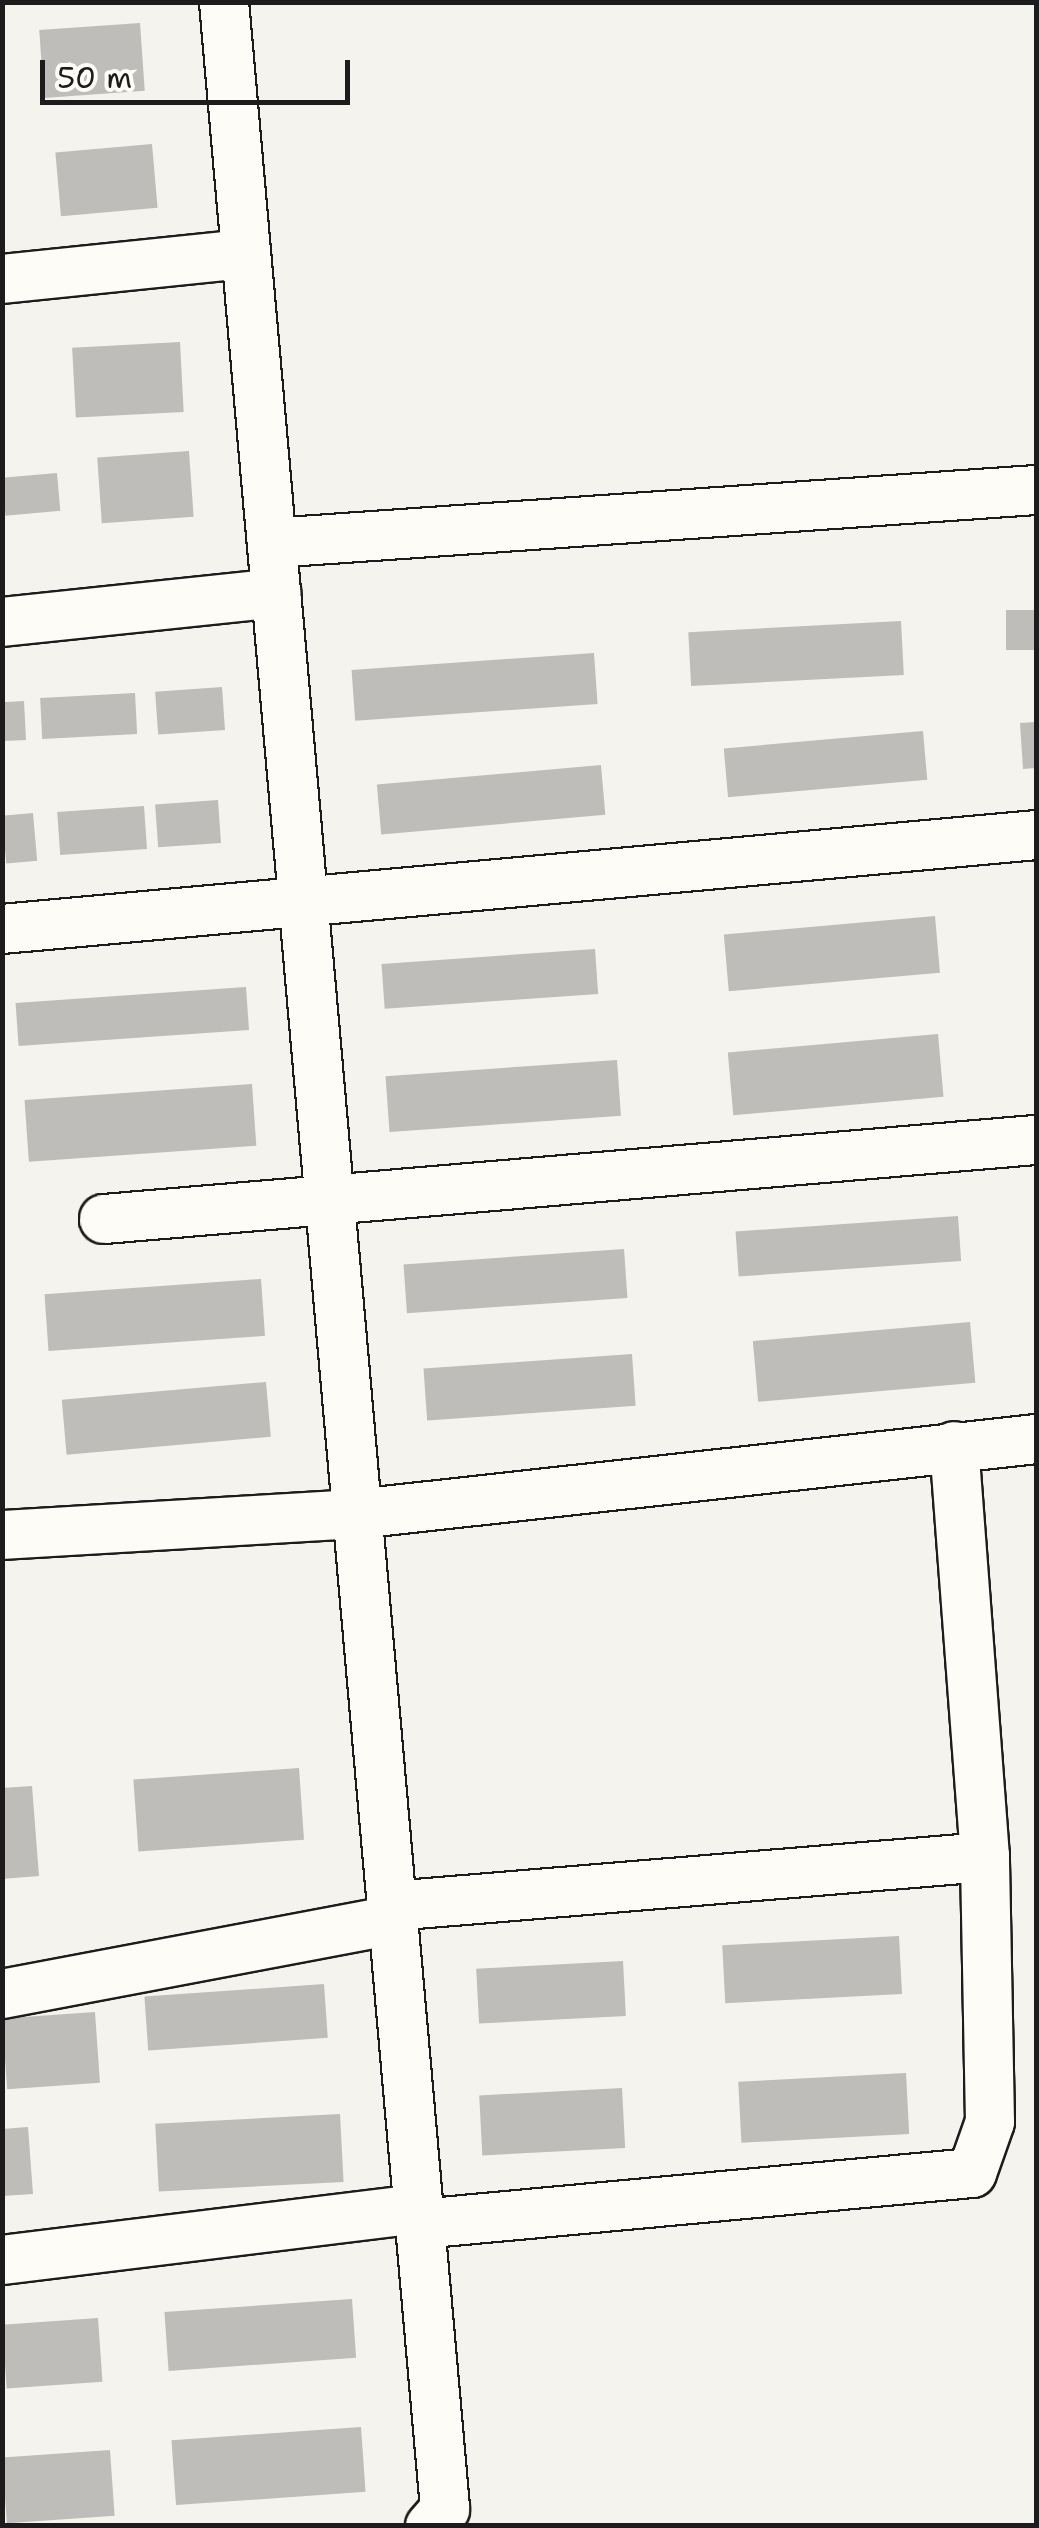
<!DOCTYPE html>
<style>
body{margin:0}
#map{position:relative;width:1039px;height:2528px;overflow:hidden;background:#f4f3ee;font-family:"Shantell Sans",sans-serif}
div>[style]{position:absolute}
.building>*{inset:0;background:#bebdba;transform-origin:0 0}
.roads{filter:drop-shadow(2px 0 #1c1c1c) drop-shadow(-2px 0 #1c1c1c) drop-shadow(0 2px #1c1c1c) drop-shadow(0 -2px #1c1c1c)}
.street>*{height:48px;margin:-24px;padding:0 24px;transform-origin:24px;border-radius:24px;background:#fdfcf7}
span{translate:-50% -50%;white-space:nowrap;text-align:center;line-height:1.15;-webkit-text-stroke:10px #fdfcf7;paint-order:stroke}
.frame{position:absolute;inset:0;border:5px solid #1c1c1c;pointer-events:none}
.scale{position:absolute;left:40px;top:60px;width:310px;height:45px;box-sizing:border-box;border:5px solid #1c1c1c;border-top:0;padding-left:12px;font-size:30px;line-height:35px;white-space:nowrap;color:#1c1c1c;-webkit-text-stroke:8px #fdfcf7;paint-order:stroke}
</style>
<div id="map">
<div class="building">
<i style="left:140px;top:23px;width:68px;height:101px;rotate:86deg"></i>
<i style="left:152px;top:144px;width:64px;height:97px;rotate:85deg"></i>
<i style="left:180px;top:342px;width:70px;height:108px;rotate:87deg"></i>
<i style="left:189px;top:451px;width:66px;height:92px;rotate:86deg"></i>
<i style="left:57px;top:473px;width:38px;height:55px;rotate:85deg"></i>
<i style="left:1036px;top:610px;width:40px;height:30px;rotate:90deg"></i>
<i style="left:901px;top:621px;width:54px;height:213px;rotate:87deg"></i>
<i style="left:594px;top:653px;width:51px;height:243px;rotate:86deg"></i>
<i style="left:222px;top:687px;width:43px;height:67px;rotate:86deg"></i>
<i style="left:135px;top:693px;width:41px;height:95px;rotate:87deg"></i>
<i style="left:24px;top:701px;width:39px;height:22px;rotate:87deg"></i>
<i style="clip-path:polygon(1036px 722px,1036px 768px,1023px 769px,1020px 723px)"></i>
<i style="left:923px;top:731px;width:49px;height:200px;rotate:85deg"></i>
<i style="left:601px;top:765px;width:50px;height:225px;rotate:85deg"></i>
<i style="left:218px;top:800px;width:43px;height:63px;rotate:86deg"></i>
<i style="left:144px;top:806px;width:43px;height:87px;rotate:86deg"></i>
<i style="left:33px;top:813px;width:48px;height:31px;rotate:85deg"></i>
<i style="left:935px;top:916px;width:57px;height:212px;rotate:85deg"></i>
<i style="left:595px;top:949px;width:45px;height:214px;rotate:86deg"></i>
<i style="left:246px;top:987px;width:43px;height:231px;rotate:86deg"></i>
<i style="left:938px;top:1034px;width:63px;height:211px;rotate:85deg"></i>
<i style="left:617px;top:1060px;width:56px;height:232px;rotate:86deg"></i>
<i style="left:252px;top:1084px;width:62px;height:228px;rotate:86deg"></i>
<i style="left:958px;top:1216px;width:45px;height:223px;rotate:86deg"></i>
<i style="left:624px;top:1249px;width:49px;height:221px;rotate:86deg"></i>
<i style="left:261px;top:1279px;width:57px;height:217px;rotate:86deg"></i>
<i style="left:970px;top:1322px;width:61px;height:218px;rotate:85deg"></i>
<i style="left:632px;top:1354px;width:52px;height:209px;rotate:86deg"></i>
<i style="left:266px;top:1382px;width:55px;height:205px;rotate:85deg"></i>
<i style="left:299px;top:1768px;width:72px;height:166px;rotate:86deg"></i>
<i style="clip-path:polygon(32px 1786px,39px 1876px,2px 1879px,2px 1788px)"></i>
<i style="left:899px;top:1936px;width:58px;height:177px;rotate:87deg"></i>
<i style="left:623px;top:1961px;width:55px;height:147px;rotate:87deg"></i>
<i style="left:324px;top:1984px;width:54px;height:180px;rotate:86deg"></i>
<i style="left:95px;top:2012px;width:71px;height:93px;rotate:86deg"></i>
<i style="left:906px;top:2073px;width:61px;height:168px;rotate:87deg"></i>
<i style="left:622px;top:2088px;width:60px;height:143px;rotate:87deg"></i>
<i style="left:340px;top:2114px;width:68px;height:185px;rotate:87deg"></i>
<i style="clip-path:polygon(28px 2127px,33px 2194px,2px 2196px,2px 2129px)"></i>
<i style="left:352px;top:2299px;width:59px;height:188px;rotate:86deg"></i>
<i style="left:98px;top:2318px;width:64px;height:96px;rotate:86deg"></i>
<i style="left:361px;top:2427px;width:65px;height:190px;rotate:86deg"></i>
<i style="left:110px;top:2450px;width:66px;height:108px;rotate:86deg"></i>
</div>
<div class="roads">
<div class="street">
<i style="left:224px;top:2px;width:2517px;rotate:84.96deg"></i>
<i style="left:445px;top:2509px;width:23px;rotate:131deg"></i>
<i style="left:2px;top:279px;width:245px;rotate:-5.9deg"></i>
<i style="left:272px;top:543px;width:766px;rotate:-3.97deg"></i>
<i style="left:2px;top:622px;width:276px;rotate:-6deg"></i>
<i style="left:2px;top:929px;width:1038px;rotate:-5.19deg"></i>
<i style="left:104px;top:1219px;width:935px;rotate:-4.85deg"></i>
<i style="left:2px;top:1535px;width:356px;rotate:-3.4deg"></i>
<i style="left:357px;top:1514px;width:683px;rotate:-6.3deg"></i>
<i style="left:392px;top:1906px;width:595px;rotate:-4.72deg"></i>
<i style="left:2px;top:1994px;width:398px;rotate:-10.7deg"></i>
<i style="left:420px;top:2224px;width:554px;rotate:-5.28deg"></i>
<i style="left:972px;top:2173px;width:54px;rotate:-70.6deg"></i>
<i style="left:990px;top:2122px;width:265px;rotate:-91.1deg"></i>
<i style="left:985px;top:1857px;width:412px;rotate:-94.3deg"></i>
<i style="left:2px;top:2260px;width:420px;rotate:-7deg"></i>
</div>
</div>
<div class="frame"></div>
<div class="scale">50 m</div>
</div>
